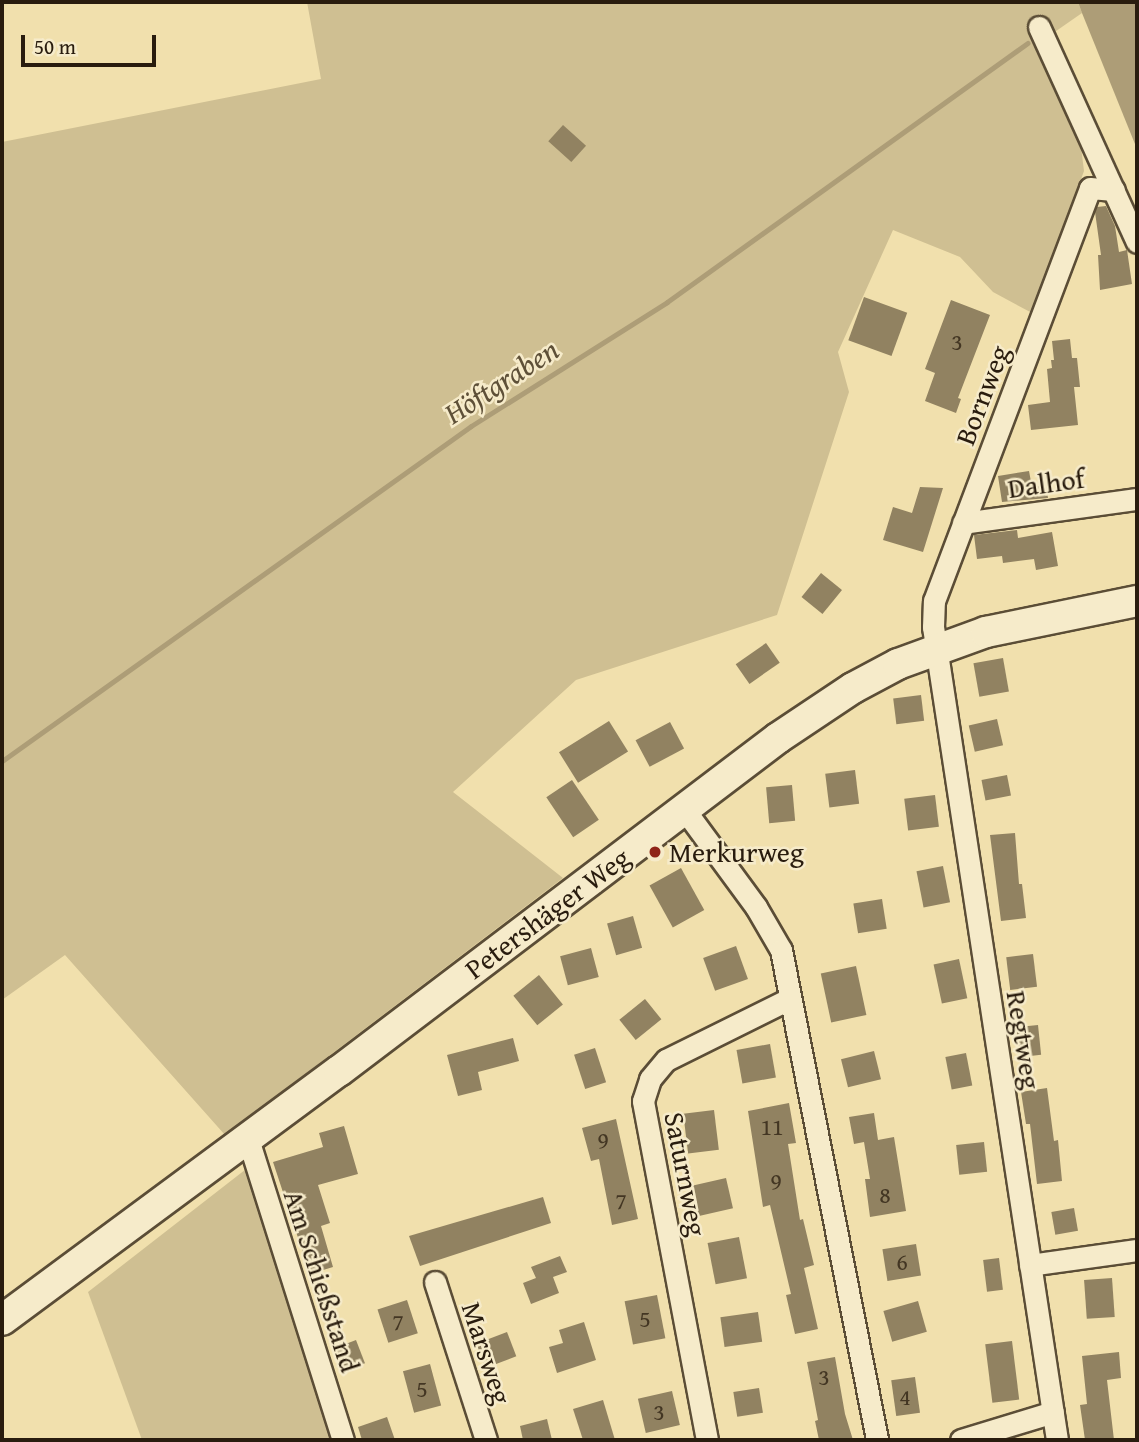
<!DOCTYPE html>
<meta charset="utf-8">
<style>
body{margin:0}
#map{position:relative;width:1139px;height:1442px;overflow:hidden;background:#f1e0ad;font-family:"Gentium Book Plus",serif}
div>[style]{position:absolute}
.green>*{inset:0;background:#cfbf92}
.water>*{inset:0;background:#ad9d77}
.stream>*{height:5px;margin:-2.5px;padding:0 2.5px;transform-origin:2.5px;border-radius:2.5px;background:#ad9d77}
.building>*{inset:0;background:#918261;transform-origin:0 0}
.roads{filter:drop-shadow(2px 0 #5b4d36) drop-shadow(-2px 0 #5b4d36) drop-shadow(0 2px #5b4d36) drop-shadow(0 -2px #5b4d36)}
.street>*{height:21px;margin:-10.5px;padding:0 10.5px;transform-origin:10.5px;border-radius:10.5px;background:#f6ebca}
.secondary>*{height:30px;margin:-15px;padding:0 15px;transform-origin:15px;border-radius:15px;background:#f6ebca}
.dots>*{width:19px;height:19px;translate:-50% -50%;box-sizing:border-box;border:4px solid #f6ebca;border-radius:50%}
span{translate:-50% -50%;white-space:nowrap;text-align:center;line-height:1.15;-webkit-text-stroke:5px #f6ebca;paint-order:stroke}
.number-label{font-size:24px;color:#433623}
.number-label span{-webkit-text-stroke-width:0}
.street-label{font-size:28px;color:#291c0e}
.poi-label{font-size:28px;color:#291c0e}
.left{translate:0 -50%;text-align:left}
.water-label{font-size:30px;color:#5e5038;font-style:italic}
.frame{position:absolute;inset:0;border:4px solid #291c0e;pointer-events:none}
.scale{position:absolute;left:21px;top:35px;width:135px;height:32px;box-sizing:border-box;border:4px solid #291c0e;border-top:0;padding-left:9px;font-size:21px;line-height:24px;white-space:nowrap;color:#291c0e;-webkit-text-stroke:5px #f6ebca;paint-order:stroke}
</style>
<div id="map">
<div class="green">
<i style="clip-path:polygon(307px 2px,1078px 2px,1082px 13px,1036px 45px,1081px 147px,1084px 171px,1032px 313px,993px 292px,960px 257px,893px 230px,838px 352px,849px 392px,777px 615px,576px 680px,453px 792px,563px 878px,225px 1135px,65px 955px,2px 1000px,2px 142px,321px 79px)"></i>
<i style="clip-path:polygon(250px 1166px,336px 1440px,142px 1440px,88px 1292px)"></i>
</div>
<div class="water">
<i style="clip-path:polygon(1078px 2px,1137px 2px,1137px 149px,1082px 13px)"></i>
</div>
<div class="stream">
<i style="left:2px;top:761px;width:576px;rotate:-35.54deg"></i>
<i style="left:471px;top:426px;width:232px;rotate:-32.3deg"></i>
<i style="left:667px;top:302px;width:444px;rotate:-35.7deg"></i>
</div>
<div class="building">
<i style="left:563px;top:125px;width:31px;height:22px;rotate:42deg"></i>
<i style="clip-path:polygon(1106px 206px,1115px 226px,1119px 252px,1127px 250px,1132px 284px,1100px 290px,1098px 255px,1101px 255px,1095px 212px,1097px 207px)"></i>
<i style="left:864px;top:297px;width:46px;height:46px;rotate:20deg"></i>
<i style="clip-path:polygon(951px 300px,990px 315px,958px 398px,961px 399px,956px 413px,925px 401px,935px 373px,925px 369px)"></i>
<i style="clip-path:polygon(1070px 339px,1072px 358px,1077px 358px,1080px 387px,1074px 387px,1078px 425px,1031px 430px,1028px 405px,1050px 402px,1047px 369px,1052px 368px,1051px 360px,1054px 360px,1052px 341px)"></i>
<i style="clip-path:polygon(1029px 471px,1032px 487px,1046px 485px,1048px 498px,1002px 502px,998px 476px)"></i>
<i style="clip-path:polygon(920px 487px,943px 488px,923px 552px,883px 540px,893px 507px,912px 513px)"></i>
<i style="clip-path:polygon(1017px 530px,1018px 538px,1052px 532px,1058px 566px,1036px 570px,1034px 559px,1003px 563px,1002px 556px,977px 559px,974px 535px)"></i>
<i style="left:821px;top:573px;width:27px;height:31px;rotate:39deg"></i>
<i style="left:766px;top:643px;width:24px;height:37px;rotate:55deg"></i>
<i style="left:1003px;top:658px;width:34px;height:30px;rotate:80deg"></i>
<i style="left:921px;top:695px;width:26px;height:28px;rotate:83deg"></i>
<i style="left:997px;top:719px;width:27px;height:29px;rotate:77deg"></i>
<i style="left:609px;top:721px;width:36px;height:59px;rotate:58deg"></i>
<i style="left:670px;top:722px;width:30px;height:39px;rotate:62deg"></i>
<i style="left:855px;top:770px;width:34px;height:30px;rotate:83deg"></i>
<i style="left:1007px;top:775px;width:21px;height:26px;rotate:79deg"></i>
<i style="left:572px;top:780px;width:48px;height:31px;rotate:56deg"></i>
<i style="left:792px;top:785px;width:36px;height:26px;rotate:85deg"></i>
<i style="left:935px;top:795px;width:32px;height:31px;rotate:83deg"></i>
<i style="clip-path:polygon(1015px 833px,1019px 884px,1022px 884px,1026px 918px,1001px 921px,990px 835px)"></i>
<i style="left:943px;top:866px;width:37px;height:27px;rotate:79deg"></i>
<i style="left:681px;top:868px;width:48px;height:36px;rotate:61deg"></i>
<i style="left:882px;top:899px;width:30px;height:29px;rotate:81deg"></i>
<i style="left:633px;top:916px;width:33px;height:27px;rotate:74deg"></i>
<i style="left:736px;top:946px;width:35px;height:35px;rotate:70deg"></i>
<i style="left:591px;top:948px;width:30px;height:32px;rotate:75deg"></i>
<i style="left:1033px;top:954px;width:33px;height:27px;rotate:83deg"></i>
<i style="left:959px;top:959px;width:40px;height:26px;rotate:78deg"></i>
<i style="left:856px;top:966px;width:50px;height:36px;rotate:78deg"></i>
<i style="left:539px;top:975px;width:38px;height:33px;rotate:51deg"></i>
<i style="left:645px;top:999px;width:26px;height:33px;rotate:51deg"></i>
<i style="left:1038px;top:1025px;width:30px;height:22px;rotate:84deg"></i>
<i style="clip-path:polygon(513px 1038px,519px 1061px,478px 1072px,482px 1090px,458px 1096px,447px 1055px)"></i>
<i style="left:770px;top:1044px;width:34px;height:34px;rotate:80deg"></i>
<i style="left:595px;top:1048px;width:36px;height:22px;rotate:72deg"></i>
<i style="left:874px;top:1051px;width:29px;height:34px;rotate:76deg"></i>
<i style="left:966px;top:1053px;width:33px;height:21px;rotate:79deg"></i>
<i style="clip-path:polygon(1047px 1088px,1054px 1141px,1058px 1140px,1062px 1181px,1037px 1184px,1030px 1124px,1026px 1124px,1021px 1092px)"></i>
<i style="clip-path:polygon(789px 1103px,796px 1143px,788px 1144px,800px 1220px,803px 1219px,814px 1265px,804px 1268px,818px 1329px,795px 1334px,786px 1295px,791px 1294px,770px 1205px,763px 1207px,748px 1111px)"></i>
<i style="left:714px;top:1110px;width:40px;height:31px;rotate:83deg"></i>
<i style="clip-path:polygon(874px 1113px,878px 1140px,894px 1137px,906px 1211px,870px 1217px,865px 1179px,870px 1179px,864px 1142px,854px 1144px,849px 1117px)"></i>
<i style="clip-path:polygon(616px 1119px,638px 1219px,612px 1225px,599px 1159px,591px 1161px,582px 1128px)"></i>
<i style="clip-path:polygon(344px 1126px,358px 1174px,318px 1185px,330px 1223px,321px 1226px,333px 1267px,310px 1274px,273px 1162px,323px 1147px,319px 1133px)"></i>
<i style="left:984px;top:1142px;width:30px;height:28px;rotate:84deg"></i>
<i style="left:726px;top:1178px;width:31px;height:36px;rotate:77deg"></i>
<i style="clip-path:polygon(543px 1197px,551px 1223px,420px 1266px,409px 1236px)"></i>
<i style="left:1074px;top:1208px;width:23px;height:23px;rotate:80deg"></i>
<i style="left:739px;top:1237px;width:42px;height:32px;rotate:79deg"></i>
<i style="left:916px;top:1244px;width:32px;height:34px;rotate:81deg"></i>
<i style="clip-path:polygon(560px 1256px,567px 1272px,553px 1277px,559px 1293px,531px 1304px,523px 1283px,536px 1278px,531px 1267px)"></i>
<i style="left:999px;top:1258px;width:32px;height:16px;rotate:83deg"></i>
<i style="left:1112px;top:1278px;width:39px;height:28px;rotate:86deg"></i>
<i style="left:657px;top:1295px;width:44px;height:33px;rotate:79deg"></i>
<i style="left:407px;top:1300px;width:35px;height:31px;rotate:72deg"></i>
<i style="left:918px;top:1301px;width:32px;height:36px;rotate:74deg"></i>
<i style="left:758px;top:1312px;width:30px;height:38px;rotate:82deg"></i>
<i style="clip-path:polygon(584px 1322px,596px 1360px,557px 1373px,549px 1347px,563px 1343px,559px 1330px)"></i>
<i style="left:507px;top:1332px;width:26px;height:33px;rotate:69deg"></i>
<i style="left:356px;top:1340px;width:25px;height:25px;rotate:69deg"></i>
<i style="left:1012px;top:1341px;width:59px;height:27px;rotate:83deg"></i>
<i style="clip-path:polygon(1119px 1352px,1121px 1378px,1107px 1380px,1114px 1440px,1085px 1440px,1080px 1405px,1087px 1404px,1082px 1356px)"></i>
<i style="clip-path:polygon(835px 1357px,845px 1414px,853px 1440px,819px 1440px,815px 1421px,818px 1420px,807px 1362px)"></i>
<i style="left:430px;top:1364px;width:43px;height:28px;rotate:75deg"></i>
<i style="left:915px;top:1377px;width:36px;height:24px;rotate:82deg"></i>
<i style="left:759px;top:1388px;width:25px;height:26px;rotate:81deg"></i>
<i style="left:672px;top:1391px;width:35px;height:35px;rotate:77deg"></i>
<i style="clip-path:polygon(603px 1400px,615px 1440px,583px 1440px,573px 1409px)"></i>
<i style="clip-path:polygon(387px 1417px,395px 1440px,362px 1440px,358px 1427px)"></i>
<i style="clip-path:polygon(547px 1419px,552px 1440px,523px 1440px,520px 1426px)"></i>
</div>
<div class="roads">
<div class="street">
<i style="left:1039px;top:27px;width:236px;rotate:65.5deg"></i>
<i style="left:963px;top:523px;width:176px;rotate:-7.9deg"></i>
<i style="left:684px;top:809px;width:122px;rotate:53.7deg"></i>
<i style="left:756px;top:907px;width:50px;rotate:59.8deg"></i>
<i style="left:781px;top:950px;width:499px;rotate:78.9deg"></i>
<i style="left:248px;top:1139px;width:316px;rotate:72.5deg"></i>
<i style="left:1030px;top:1265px;width:108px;rotate:-8deg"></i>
<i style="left:435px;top:1282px;width:166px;rotate:72.1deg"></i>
<i style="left:707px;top:1440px;width:345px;rotate:-100.7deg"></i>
<i style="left:643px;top:1101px;width:23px;rotate:-72deg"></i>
<i style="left:650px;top:1079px;width:25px;rotate:-50deg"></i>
<i style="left:666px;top:1060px;width:137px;rotate:-26.4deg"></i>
<i style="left:961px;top:1440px;width:96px;rotate:-16.9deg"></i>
<i style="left:1057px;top:1440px;width:822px;rotate:-98.67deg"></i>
<i style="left:933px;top:627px;width:26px;rotate:-88deg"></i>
<i style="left:934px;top:601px;width:441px;rotate:-69.3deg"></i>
<i style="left:1090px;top:188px;width:24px;rotate:5deg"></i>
</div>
<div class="secondary">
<i style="left:2px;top:1320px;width:419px;rotate:-36.5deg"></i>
<i style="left:339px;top:1071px;width:551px;rotate:-37.18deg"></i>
<i style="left:778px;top:738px;width:90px;rotate:-33.7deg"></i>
<i style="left:853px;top:688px;width:51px;rotate:-28.1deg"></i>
<i style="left:898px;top:664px;width:94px;rotate:-20deg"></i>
<i style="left:986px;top:632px;width:154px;rotate:-11.6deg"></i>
</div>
</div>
<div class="dots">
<i style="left:655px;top:852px;background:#8f2418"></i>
</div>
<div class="number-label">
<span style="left:957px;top:342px">3</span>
<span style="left:772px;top:1127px">11</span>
<span style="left:603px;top:1140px">9</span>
<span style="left:776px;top:1181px">9</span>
<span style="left:885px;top:1195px">8</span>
<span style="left:621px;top:1201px">7</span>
<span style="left:902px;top:1262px">6</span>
<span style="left:645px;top:1319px">5</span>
<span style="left:398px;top:1322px">7</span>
<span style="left:824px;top:1377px">3</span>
<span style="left:422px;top:1389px">5</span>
<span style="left:905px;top:1397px">4</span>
<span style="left:659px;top:1412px">3</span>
</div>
<div class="street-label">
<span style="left:982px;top:395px;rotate:-69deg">Bornweg</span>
<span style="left:1046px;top:483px;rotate:-8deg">Dalhof</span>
<span style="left:547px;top:913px;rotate:-37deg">Petershäger Weg</span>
<span style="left:1024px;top:1040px;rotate:81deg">Regtweg</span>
<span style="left:686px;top:1174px;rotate:79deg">Saturnweg</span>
<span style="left:322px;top:1281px;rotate:72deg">Am Schießstand</span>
<span style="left:487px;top:1353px;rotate:72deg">Marsweg</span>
</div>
<div class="poi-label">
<span class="left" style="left:669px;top:852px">Merkurweg</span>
</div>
<div class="water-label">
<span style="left:501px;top:381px;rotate:-33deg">Höftgraben</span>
</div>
<div class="frame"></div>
<div class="scale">50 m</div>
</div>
